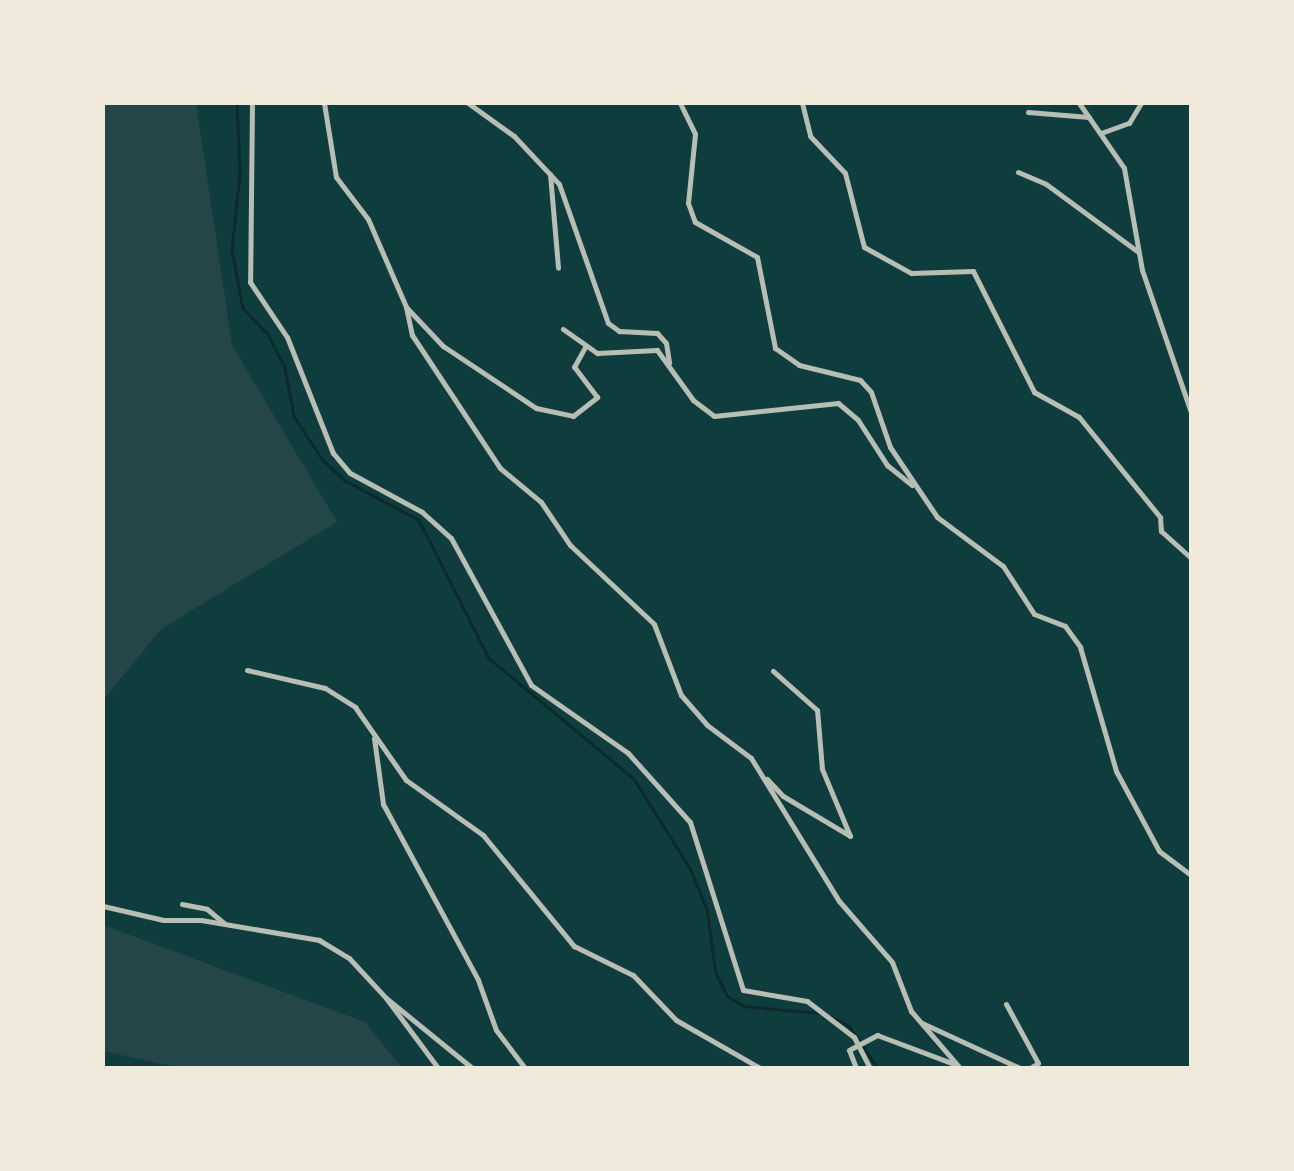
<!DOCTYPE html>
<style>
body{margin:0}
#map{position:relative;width:1294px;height:1171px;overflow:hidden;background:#0f3d3e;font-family:Inter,sans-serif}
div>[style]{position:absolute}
.green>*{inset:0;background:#244646}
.stream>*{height:2.5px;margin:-1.25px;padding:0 1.25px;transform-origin:1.25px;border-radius:1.25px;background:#0a2a2b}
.minor>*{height:5px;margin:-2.5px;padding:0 2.5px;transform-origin:2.5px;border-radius:2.5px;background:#b8beb3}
span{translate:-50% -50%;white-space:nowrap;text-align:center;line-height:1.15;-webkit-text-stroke:5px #f1e9da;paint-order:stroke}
.frame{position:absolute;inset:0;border:105px solid #f1e9da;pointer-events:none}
</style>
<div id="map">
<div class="green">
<i style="clip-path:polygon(103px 103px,196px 103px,232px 345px,337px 522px,161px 629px,103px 700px)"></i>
<i style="clip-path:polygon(103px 925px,365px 1022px,402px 1068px,180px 1068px,103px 1051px)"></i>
</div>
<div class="stream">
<i style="left:237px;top:103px;width:71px;rotate:87.6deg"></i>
<i style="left:240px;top:174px;width:76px;rotate:96deg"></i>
<i style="left:232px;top:250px;width:59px;rotate:79.3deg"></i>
<i style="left:243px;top:308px;width:36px;rotate:46deg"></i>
<i style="left:268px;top:334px;width:38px;rotate:63deg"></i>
<i style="left:285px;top:368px;width:49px;rotate:79.4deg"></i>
<i style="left:294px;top:416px;width:51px;rotate:56.9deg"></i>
<i style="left:322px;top:459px;width:33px;rotate:43deg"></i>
<i style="left:346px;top:481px;width:83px;rotate:28.1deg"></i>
<i style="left:419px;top:520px;width:155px;rotate:63.1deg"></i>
<i style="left:489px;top:658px;width:189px;rotate:39.8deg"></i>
<i style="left:634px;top:779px;width:105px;rotate:57.8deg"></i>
<i style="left:690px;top:868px;width:44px;rotate:67.5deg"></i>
<i style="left:707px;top:909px;width:65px;rotate:82deg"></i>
<i style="left:716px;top:973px;width:25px;rotate:64deg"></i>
<i style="left:727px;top:996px;width:20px;rotate:30deg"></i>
<i style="left:744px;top:1006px;width:75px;rotate:5.3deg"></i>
<i style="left:832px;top:1017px;width:19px;rotate:28deg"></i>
<i style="left:849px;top:1026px;width:51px;rotate:55.4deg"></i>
</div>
<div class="minor">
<i style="left:252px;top:103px;width:179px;rotate:90.6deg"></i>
<i style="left:250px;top:282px;width:66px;rotate:56.1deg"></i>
<i style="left:287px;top:337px;width:125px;rotate:68.4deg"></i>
<i style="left:333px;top:453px;width:26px;rotate:50deg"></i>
<i style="left:350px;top:473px;width:82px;rotate:28.4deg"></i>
<i style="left:422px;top:512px;width:39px;rotate:42deg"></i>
<i style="left:451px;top:538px;width:167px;rotate:61.4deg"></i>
<i style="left:531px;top:685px;width:118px;rotate:35deg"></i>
<i style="left:628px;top:753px;width:93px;rotate:48.1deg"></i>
<i style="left:690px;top:822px;width:176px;rotate:72.5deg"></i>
<i style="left:743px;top:990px;width:65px;rotate:9.8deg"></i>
<i style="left:807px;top:1001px;width:59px;rotate:37.5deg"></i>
<i style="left:854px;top:1037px;width:35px;rotate:63deg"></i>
<i style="left:324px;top:103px;width:75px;rotate:80.8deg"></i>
<i style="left:336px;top:177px;width:53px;rotate:52.7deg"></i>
<i style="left:368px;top:219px;width:96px;rotate:66.6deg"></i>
<i style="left:406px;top:307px;width:54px;rotate:46.5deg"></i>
<i style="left:443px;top:346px;width:112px;rotate:33.7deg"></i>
<i style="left:536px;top:408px;width:38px;rotate:12deg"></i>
<i style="left:573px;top:416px;width:31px;rotate:-38deg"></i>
<i style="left:597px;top:397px;width:38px;rotate:-127deg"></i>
<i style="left:574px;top:367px;width:23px;rotate:-61deg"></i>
<i style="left:468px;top:103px;width:57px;rotate:35.7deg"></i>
<i style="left:514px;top:136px;width:66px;rotate:46.8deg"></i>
<i style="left:559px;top:184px;width:147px;rotate:70.6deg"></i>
<i style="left:608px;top:323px;width:14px;rotate:36deg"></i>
<i style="left:619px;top:331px;width:38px;rotate:3deg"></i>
<i style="left:657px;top:333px;width:13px;rotate:48deg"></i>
<i style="left:666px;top:343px;width:20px;rotate:81deg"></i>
<i style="left:680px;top:103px;width:34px;rotate:64deg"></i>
<i style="left:695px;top:134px;width:69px;rotate:95.8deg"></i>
<i style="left:688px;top:203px;width:20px;rotate:70deg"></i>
<i style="left:695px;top:222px;width:71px;rotate:29.4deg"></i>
<i style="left:757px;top:257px;width:93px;rotate:78.8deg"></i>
<i style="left:775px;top:348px;width:29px;rotate:35deg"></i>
<i style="left:799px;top:365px;width:63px;rotate:13.8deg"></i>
<i style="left:860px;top:380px;width:16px;rotate:47deg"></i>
<i style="left:871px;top:392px;width:58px;rotate:70.9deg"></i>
<i style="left:890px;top:447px;width:84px;rotate:56.1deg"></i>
<i style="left:937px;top:517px;width:82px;rotate:36.6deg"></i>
<i style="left:1003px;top:566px;width:57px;rotate:57.1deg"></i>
<i style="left:1034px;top:614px;width:33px;rotate:21deg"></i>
<i style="left:1065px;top:626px;width:26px;rotate:54deg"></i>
<i style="left:1080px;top:647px;width:129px;rotate:73.8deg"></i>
<i style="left:1116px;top:771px;width:91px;rotate:61.7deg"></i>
<i style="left:1159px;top:851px;width:40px;rotate:37deg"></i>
<i style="left:802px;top:103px;width:34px;rotate:76deg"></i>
<i style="left:810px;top:136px;width:51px;rotate:46.6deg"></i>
<i style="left:845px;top:173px;width:76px;rotate:75.6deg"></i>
<i style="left:864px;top:247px;width:54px;rotate:29deg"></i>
<i style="left:911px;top:273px;width:62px;rotate:-1.8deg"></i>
<i style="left:973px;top:271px;width:136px;rotate:63.2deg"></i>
<i style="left:1034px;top:392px;width:51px;rotate:29.1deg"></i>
<i style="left:1079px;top:417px;width:129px;rotate:51deg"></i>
<i style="left:1160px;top:517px;width:14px;rotate:86deg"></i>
<i style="left:1161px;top:531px;width:40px;rotate:42deg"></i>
<i style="left:1079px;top:103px;width:79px;rotate:55.3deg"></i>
<i style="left:1124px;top:168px;width:104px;rotate:80deg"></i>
<i style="left:1142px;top:270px;width:150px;rotate:71deg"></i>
<i style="left:1028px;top:112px;width:61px;rotate:4.7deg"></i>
<i style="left:1101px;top:133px;width:30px;rotate:-20deg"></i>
<i style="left:1129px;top:123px;width:23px;rotate:-59deg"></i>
<i style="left:1018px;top:172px;width:30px;rotate:23deg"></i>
<i style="left:1046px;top:184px;width:113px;rotate:36.4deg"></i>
<i style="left:550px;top:174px;width:94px;rotate:85.1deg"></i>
<i style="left:406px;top:307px;width:29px;rotate:78deg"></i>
<i style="left:412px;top:335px;width:159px;rotate:56.5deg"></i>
<i style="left:500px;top:468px;width:53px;rotate:39.7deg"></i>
<i style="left:541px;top:502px;width:52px;rotate:56deg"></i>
<i style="left:570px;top:545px;width:115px;rotate:43.2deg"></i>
<i style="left:654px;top:624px;width:76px;rotate:69.2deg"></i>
<i style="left:681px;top:695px;width:40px;rotate:49deg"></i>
<i style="left:707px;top:725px;width:55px;rotate:36.9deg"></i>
<i style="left:751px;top:758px;width:168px;rotate:58.4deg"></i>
<i style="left:839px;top:901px;width:81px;rotate:49deg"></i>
<i style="left:892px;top:962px;width:53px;rotate:68.8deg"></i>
<i style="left:911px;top:1011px;width:75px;rotate:49.3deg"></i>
<i style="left:563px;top:329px;width:42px;rotate:35.2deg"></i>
<i style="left:597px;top:353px;width:60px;rotate:-2.9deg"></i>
<i style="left:657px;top:350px;width:62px;rotate:54.2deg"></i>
<i style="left:693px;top:400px;width:26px;rotate:37deg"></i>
<i style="left:714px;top:416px;width:125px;rotate:-6deg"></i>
<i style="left:838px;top:403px;width:26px;rotate:40deg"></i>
<i style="left:858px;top:420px;width:54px;rotate:57.2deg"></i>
<i style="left:887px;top:465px;width:32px;rotate:39deg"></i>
<i style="left:247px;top:670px;width:80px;rotate:13deg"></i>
<i style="left:325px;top:688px;width:36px;rotate:32deg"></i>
<i style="left:355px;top:707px;width:89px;rotate:55.1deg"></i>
<i style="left:406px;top:780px;width:95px;rotate:35.5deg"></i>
<i style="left:483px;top:835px;width:144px;rotate:50.7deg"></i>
<i style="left:574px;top:946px;width:66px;rotate:26.2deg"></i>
<i style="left:633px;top:975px;width:62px;rotate:46.3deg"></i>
<i style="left:676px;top:1020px;width:97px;rotate:29.7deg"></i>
<i style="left:374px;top:738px;width:67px;rotate:82.2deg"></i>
<i style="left:383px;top:804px;width:200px;rotate:61.6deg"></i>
<i style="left:478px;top:980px;width:53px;rotate:70.2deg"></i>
<i style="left:496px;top:1030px;width:48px;rotate:52.7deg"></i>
<i style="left:767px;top:779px;width:23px;rotate:47deg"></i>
<i style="left:783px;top:796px;width:78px;rotate:30.8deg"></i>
<i style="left:850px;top:836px;width:73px;rotate:-112.7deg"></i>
<i style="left:822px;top:769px;width:59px;rotate:-94.8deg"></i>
<i style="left:817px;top:710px;width:59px;rotate:-138.4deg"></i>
<i style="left:182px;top:904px;width:25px;rotate:11deg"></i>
<i style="left:207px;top:909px;width:23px;rotate:40deg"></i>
<i style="left:103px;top:906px;width:62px;rotate:13.1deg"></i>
<i style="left:163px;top:920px;width:38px"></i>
<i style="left:201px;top:920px;width:120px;rotate:9.6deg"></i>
<i style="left:319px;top:940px;width:35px;rotate:31deg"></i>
<i style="left:349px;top:958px;width:54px;rotate:47.2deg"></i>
<i style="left:386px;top:998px;width:111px;rotate:39.1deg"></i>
<i style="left:386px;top:998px;width:87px;rotate:53.4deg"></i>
<i style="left:1006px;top:1004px;width:67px;rotate:61.5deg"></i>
<i style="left:1038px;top:1063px;width:9px;rotate:148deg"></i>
<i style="left:922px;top:1023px;width:108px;rotate:24.7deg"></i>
<i style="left:856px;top:1068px;width:19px;rotate:-111deg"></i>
<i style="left:849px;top:1050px;width:32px;rotate:-28deg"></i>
<i style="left:877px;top:1035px;width:85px;rotate:20.6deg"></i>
</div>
<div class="frame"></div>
</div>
